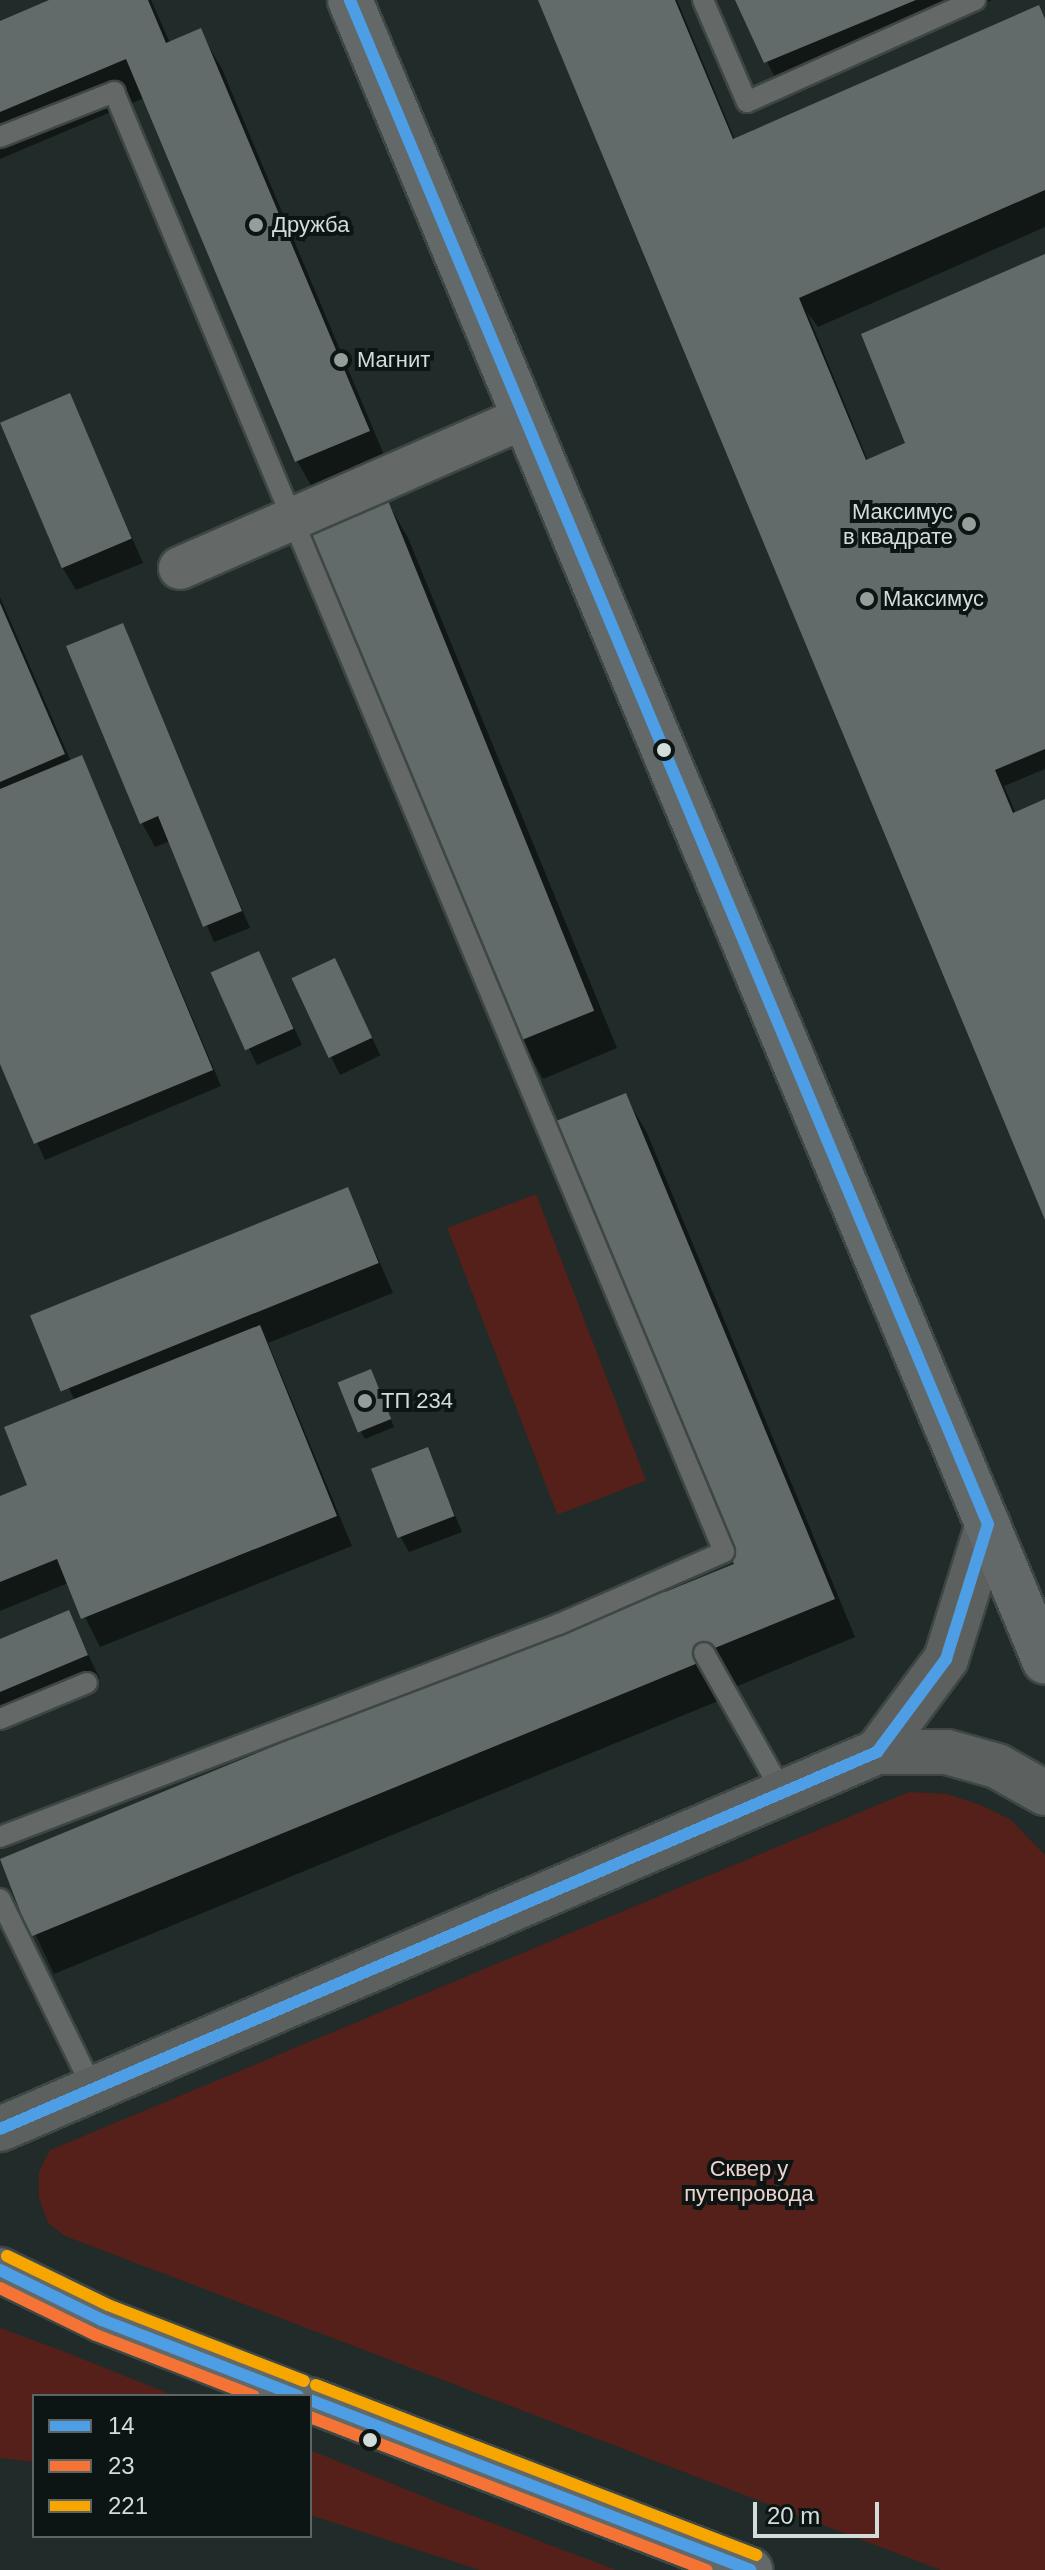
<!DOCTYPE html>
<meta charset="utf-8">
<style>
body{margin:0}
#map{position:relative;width:1045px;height:2570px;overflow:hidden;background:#212b29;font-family:Helvetica,sans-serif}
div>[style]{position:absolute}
.green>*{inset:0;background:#542019;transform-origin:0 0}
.shadow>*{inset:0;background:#0007;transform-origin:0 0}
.building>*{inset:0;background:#626b69;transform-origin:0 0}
.roads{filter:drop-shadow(2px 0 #3e4744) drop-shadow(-2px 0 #3e4744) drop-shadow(0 2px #3e4744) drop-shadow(0 -2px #3e4744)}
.lane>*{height:20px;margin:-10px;padding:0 10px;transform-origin:10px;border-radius:10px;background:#646867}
.street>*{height:42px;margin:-21px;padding:0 21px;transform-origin:21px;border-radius:21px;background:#646867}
.secondary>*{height:44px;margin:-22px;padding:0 22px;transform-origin:22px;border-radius:22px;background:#5c6160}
.primary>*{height:44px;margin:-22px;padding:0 22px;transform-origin:22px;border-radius:22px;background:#626968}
.bus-1>*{height:12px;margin:-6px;padding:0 6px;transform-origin:6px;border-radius:6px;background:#4d9ee5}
.bus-2>*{height:12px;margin:-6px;padding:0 6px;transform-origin:6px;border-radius:6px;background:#f57335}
.bus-3>*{height:12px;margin:-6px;padding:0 6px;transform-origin:6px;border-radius:6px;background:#f7a600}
.dots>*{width:22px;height:22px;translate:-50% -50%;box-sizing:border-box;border:4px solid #0d1514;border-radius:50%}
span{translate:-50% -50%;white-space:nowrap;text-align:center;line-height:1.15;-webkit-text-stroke:8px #0d1514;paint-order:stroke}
.poi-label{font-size:22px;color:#d2ddda}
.left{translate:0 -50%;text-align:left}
.right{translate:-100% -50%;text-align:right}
.park-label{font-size:22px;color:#eed2cd}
.legend{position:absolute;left:32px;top:2394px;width:280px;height:144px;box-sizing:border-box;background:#0d1514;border:2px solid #5c6563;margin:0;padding:10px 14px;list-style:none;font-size:24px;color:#d2ddda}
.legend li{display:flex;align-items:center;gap:16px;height:40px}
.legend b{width:40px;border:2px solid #5c6563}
.scale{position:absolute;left:753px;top:2502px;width:126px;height:36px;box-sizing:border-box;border:4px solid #d2ddda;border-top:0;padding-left:10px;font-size:24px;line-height:28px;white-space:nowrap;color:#d2ddda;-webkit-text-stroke:6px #0d1514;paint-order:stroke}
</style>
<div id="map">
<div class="green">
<i style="left:536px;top:1194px;width:307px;height:95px;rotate:69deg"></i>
<i style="clip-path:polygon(909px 1792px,947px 1794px,983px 1806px,1011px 1820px,1045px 1855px,1045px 2570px,941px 2570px,65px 2236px,48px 2223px,39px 2198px,39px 2172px,50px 2150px)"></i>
<i style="clip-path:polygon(0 2328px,60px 2350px,175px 2396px,34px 2396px,34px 2462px,0 2458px)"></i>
<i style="clip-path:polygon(310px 2450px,447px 2506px,616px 2570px,480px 2570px,310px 2515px)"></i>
</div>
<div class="shadow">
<i style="clip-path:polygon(54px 0,151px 0,170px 43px,200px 31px,222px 69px,390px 469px,319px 499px,297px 461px,144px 98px,0 159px,0 23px)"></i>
<i style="clip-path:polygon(541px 0,677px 0,735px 140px,1045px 20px,1045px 227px,818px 327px,807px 312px,868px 461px,908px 445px,1045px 256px,1045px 769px,1004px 786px,1016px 814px,1045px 802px,1045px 1214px)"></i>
<i style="clip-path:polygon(737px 0,992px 0,779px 86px)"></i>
<i style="clip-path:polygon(69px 395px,143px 563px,76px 590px,62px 567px)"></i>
<i style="clip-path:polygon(386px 500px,408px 538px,617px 1048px,543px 1079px,522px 1041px)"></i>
<i style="clip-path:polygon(0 597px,71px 762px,81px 758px,90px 774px,221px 1086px,45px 1160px,0 1059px)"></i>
<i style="clip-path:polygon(122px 626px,250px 928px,214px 942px,170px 841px,155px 847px,142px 823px,69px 648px)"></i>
<i style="left:334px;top:960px;width:106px;height:45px;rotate:64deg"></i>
<i style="clip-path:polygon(267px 970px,302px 1045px,257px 1065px,213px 974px)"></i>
<i style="clip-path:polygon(625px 1095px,647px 1133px,855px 1637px,716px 1695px,718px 1701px,54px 1974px,1px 1861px,661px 1589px,664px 1595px,736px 1565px)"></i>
<i style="clip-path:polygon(348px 1190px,393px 1293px,268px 1343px,352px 1546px,100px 1647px,68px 1583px,0 1611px,0 1499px,26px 1488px,75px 1401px,34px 1318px)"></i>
<i style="clip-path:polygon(374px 1379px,394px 1427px,365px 1439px,361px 1432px)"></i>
<i style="clip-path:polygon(427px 1449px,462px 1532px,409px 1552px,400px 1536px)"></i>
<i style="clip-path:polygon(68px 1613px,100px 1679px,0 1721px,0 1641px)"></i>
</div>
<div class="building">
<i style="clip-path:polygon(49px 0,148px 0,166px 43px,201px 28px,370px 431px,295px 462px,126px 59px,0 112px,0 21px)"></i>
<i style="clip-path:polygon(538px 0,675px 0,733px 139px,1039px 5px,1045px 19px,1045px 190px,799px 298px,866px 460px,905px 443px,861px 334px,1045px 254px,1045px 749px,995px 770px,1013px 813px,1045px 799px,1045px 1220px)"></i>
<i style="clip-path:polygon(735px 0,916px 0,764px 63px)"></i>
<i style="left:70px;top:393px;width:158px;height:76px;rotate:67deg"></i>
<i style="left:387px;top:498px;width:553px;height:84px;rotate:68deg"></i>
<i style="clip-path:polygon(0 603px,65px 754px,0 782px)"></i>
<i style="clip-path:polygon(123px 623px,242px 911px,203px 927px,158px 816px,140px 824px,66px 646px)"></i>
<i style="clip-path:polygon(82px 755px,213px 1070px,34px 1144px,0 1064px,0 789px)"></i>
<i style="left:259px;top:951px;width:85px;height:53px;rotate:66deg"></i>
<i style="left:335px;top:958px;width:88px;height:48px;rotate:65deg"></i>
<i style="clip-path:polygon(626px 1093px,835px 1599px,695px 1656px,698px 1663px,30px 1937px,0 1859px,662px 1586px,665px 1592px,734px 1564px,551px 1123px)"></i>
<i style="left:348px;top:1187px;width:82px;height:343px;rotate:68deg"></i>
<i style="clip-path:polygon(260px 1325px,337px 1516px,81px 1619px,57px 1559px,0 1582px,0 1496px,27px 1485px,4px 1427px)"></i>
<i style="left:371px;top:1369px;width:54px;height:36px;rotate:68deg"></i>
<i style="left:428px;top:1447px;width:74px;height:61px;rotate:69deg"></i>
<i style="clip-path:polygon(69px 1610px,88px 1655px,0 1692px,0 1639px)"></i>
</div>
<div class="roads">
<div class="lane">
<i style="left:703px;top:0;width:111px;rotate:66.7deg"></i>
<i style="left:747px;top:102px;width:250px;rotate:-24.1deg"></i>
<i style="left:0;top:137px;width:123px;rotate:-21.5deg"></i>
<i style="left:114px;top:92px;width:1582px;rotate:67.32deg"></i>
<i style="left:724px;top:1552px;width:180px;rotate:156.4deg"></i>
<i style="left:559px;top:1624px;width:598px;rotate:159.14deg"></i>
<i style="left:704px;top:1653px;width:161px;rotate:60.6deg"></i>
<i style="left:0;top:1719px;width:94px;rotate:-22.5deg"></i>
<i style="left:0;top:1899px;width:212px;rotate:63.9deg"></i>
</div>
<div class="street">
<i style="left:180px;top:568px;width:374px;rotate:-23.6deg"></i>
</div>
<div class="secondary">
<i style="left:877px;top:1752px;width:116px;rotate:-53.4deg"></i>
<i style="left:946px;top:1659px;width:141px;rotate:-72.7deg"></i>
<i style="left:0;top:2129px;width:955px;rotate:-23.26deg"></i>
<i style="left:877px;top:1752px;width:70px"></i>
<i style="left:947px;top:1752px;width:52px;rotate:15.6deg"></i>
<i style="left:997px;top:1766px;width:55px;rotate:29.4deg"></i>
</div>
<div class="primary">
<i style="left:350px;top:0;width:1801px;rotate:67.31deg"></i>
<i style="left:0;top:2270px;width:114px;rotate:26.1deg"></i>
<i style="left:102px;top:2320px;width:210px;rotate:21.2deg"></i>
<i style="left:310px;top:2400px;width:472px;rotate:21.1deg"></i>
</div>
</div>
<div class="bus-1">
<i style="left:0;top:2129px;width:955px;rotate:-23.26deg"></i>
<i style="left:877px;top:1752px;width:116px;rotate:-53.4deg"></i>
<i style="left:946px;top:1659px;width:141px;rotate:-72.7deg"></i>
<i style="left:988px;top:1524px;width:1652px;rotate:-112.72deg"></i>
<i style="left:0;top:2270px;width:114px;rotate:26.1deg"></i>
<i style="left:102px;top:2320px;width:210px;rotate:21.2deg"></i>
<i style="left:310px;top:2400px;width:472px;rotate:21.1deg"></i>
</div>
<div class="bus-2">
<i style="left:0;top:2288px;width:107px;rotate:26.1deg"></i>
<i style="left:96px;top:2335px;width:169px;rotate:21.1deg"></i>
<i style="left:310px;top:2417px;width:425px;rotate:21.1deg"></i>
</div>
<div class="bus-3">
<i style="left:7px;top:2256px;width:112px;rotate:25.9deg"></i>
<i style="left:108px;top:2305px;width:210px;rotate:21.2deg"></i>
<i style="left:316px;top:2385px;width:472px;rotate:21.1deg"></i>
</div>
<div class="dots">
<i style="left:256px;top:225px;background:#949f9c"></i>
<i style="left:341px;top:360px;background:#949f9c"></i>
<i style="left:969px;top:524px;background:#949f9c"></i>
<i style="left:867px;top:599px;background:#949f9c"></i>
<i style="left:664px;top:750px;background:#d2ddda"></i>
<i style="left:365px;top:1401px;background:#949f9c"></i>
<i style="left:370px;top:2440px;background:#d2ddda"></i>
</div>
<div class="poi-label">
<span class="left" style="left:272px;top:225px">Дружба</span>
<span class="left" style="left:357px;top:360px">Магнит</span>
<span class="right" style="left:953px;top:524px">Максимус<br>в квадрате</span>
<span class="left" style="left:883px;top:599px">Максимус</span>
<span class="left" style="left:381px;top:1401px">ТП 234</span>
</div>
<div class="park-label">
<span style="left:749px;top:2181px">Сквер у<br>путепровода</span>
</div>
<ul class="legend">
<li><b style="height:10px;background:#4d9ee5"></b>14</li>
<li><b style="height:10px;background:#f57335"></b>23</li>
<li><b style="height:10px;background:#f7a600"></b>221</li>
</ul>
<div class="scale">20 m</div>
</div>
